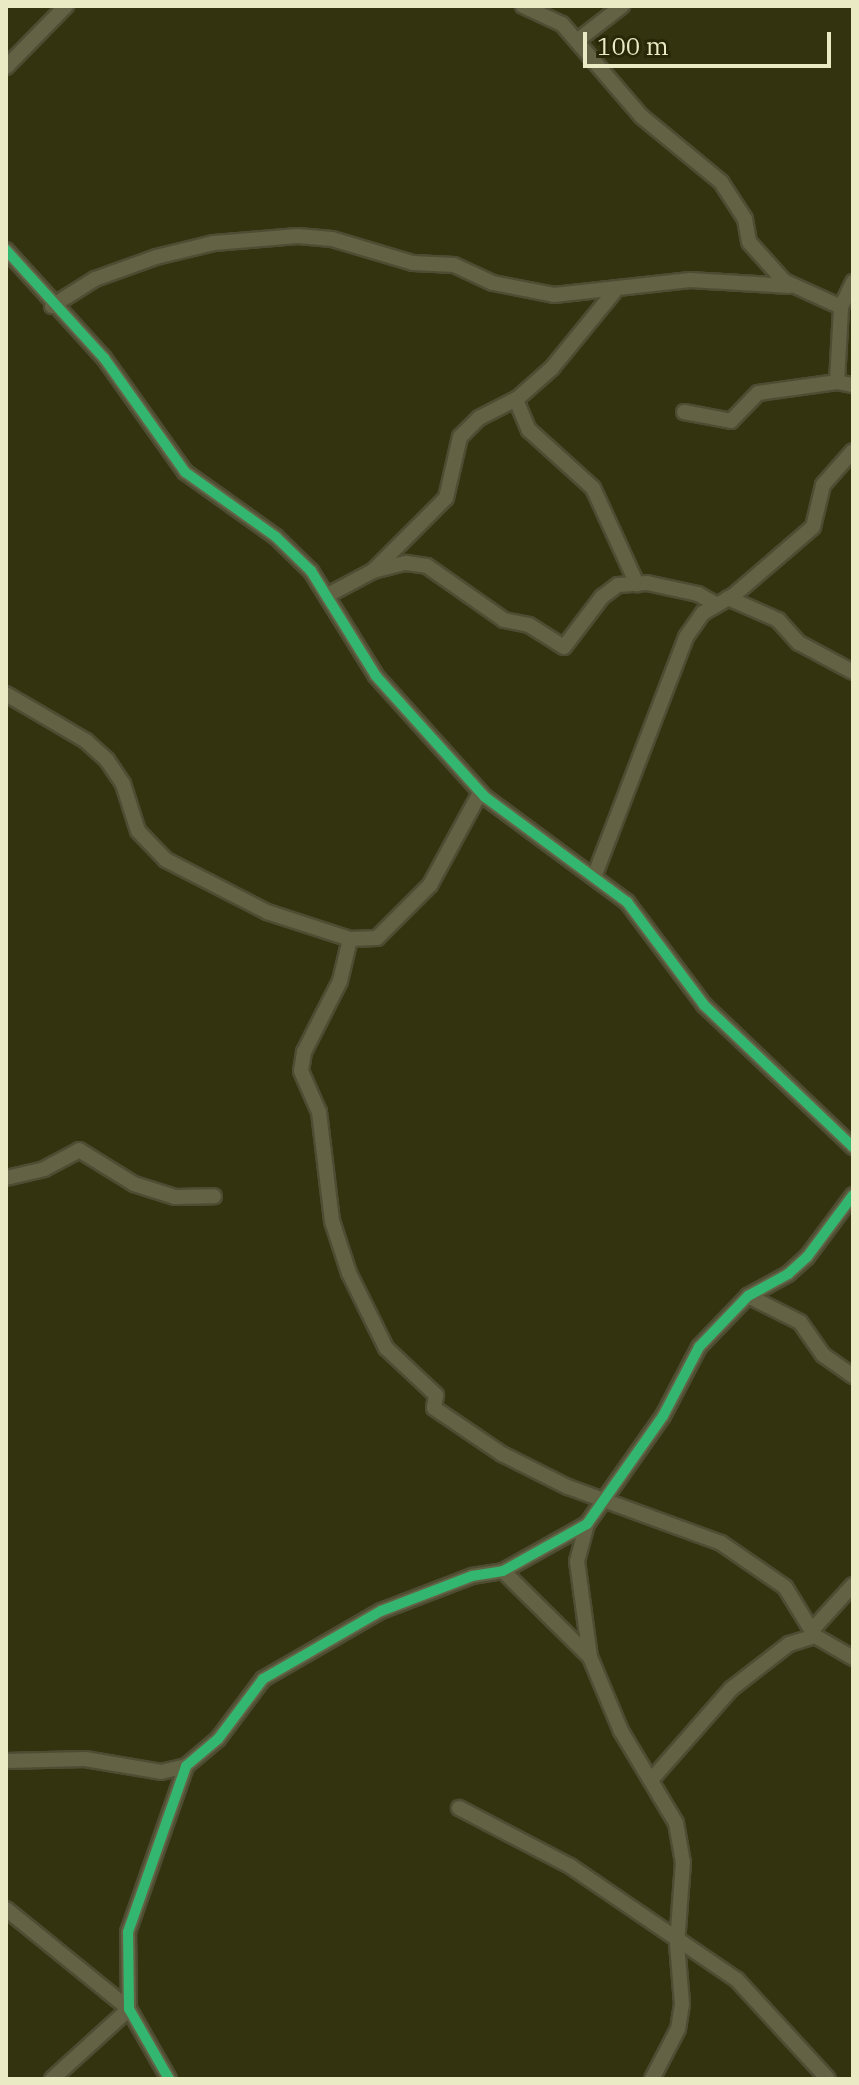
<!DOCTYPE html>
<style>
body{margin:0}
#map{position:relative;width:859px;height:2085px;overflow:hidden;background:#343310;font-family:"IBM Plex Serif",serif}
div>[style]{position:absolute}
.roads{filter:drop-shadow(2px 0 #4e4d33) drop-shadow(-2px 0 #4e4d33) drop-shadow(0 2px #4e4d33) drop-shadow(0 -2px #4e4d33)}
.street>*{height:14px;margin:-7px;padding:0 7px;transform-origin:7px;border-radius:7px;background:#636245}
.cycleway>*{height:10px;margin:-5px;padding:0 5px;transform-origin:5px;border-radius:5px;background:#33b770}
span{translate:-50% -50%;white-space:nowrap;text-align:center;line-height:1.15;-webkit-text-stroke:8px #282707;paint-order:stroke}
.frame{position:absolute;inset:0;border:8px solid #eaeac5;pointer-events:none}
.scale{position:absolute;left:583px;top:32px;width:248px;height:36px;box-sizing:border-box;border:4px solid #eaeac5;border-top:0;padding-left:10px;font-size:24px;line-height:28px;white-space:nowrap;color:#eaeac5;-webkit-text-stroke:6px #282707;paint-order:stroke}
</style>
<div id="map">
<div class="roads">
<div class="street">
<i style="left:523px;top:6px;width:43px;rotate:24.8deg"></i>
<i style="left:562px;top:24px;width:121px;rotate:49.3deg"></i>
<i style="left:641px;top:116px;width:104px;rotate:39.5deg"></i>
<i style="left:721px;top:182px;width:44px;rotate:57deg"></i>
<i style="left:745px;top:219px;width:23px;rotate:80deg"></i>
<i style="left:749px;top:242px;width:52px;rotate:48.1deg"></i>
<i style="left:784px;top:281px;width:63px;rotate:24.5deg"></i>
<i style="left:578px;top:40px;width:56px;rotate:-37.7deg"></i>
<i style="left:6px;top:67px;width:86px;rotate:-45.5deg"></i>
<i style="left:6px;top:250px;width:146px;rotate:47.8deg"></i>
<i style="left:104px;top:358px;width:140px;rotate:54.6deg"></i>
<i style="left:185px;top:472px;width:112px;rotate:35.5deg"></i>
<i style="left:276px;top:537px;width:49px;rotate:44.2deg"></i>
<i style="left:311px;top:571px;width:123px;rotate:58.2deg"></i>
<i style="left:376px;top:676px;width:163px;rotate:48deg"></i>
<i style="left:485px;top:797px;width:177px;rotate:36.5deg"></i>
<i style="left:627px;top:902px;width:129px;rotate:53.2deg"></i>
<i style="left:704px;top:1005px;width:206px;rotate:43.6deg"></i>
<i style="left:52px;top:306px;width:51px;rotate:-32.1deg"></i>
<i style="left:95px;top:279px;width:65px;rotate:-19.8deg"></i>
<i style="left:156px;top:257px;width:60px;rotate:-13.6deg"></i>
<i style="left:214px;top:243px;width:84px;rotate:-4.8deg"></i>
<i style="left:298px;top:236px;width:34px;rotate:5deg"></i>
<i style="left:332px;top:239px;width:84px;rotate:16.5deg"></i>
<i style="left:413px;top:263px;width:41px;rotate:2.8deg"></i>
<i style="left:454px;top:265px;width:43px;rotate:24.8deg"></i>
<i style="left:493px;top:283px;width:62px;rotate:11.1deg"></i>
<i style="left:554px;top:295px;width:137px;rotate:-6.3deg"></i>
<i style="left:690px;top:280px;width:100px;rotate:3.4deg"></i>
<i style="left:837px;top:382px;width:75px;rotate:-86.9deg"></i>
<i style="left:841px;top:307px;width:28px;rotate:-64deg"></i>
<i style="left:516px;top:400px;width:33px;rotate:67deg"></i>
<i style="left:529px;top:430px;width:86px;rotate:42.2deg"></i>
<i style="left:593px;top:488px;width:106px;rotate:65.4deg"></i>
<i style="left:684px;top:412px;width:48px;rotate:10.8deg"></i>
<i style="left:731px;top:421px;width:39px;rotate:-46deg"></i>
<i style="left:758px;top:393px;width:80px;rotate:-7.9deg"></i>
<i style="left:837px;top:382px;width:16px;rotate:11deg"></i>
<i style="left:373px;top:571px;width:34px;rotate:-14deg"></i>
<i style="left:406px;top:563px;width:21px;rotate:8deg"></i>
<i style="left:427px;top:566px;width:94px;rotate:35deg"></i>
<i style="left:504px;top:620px;width:25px;rotate:11deg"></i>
<i style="left:529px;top:625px;width:41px;rotate:32.2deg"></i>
<i style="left:564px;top:647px;width:63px;rotate:-52.8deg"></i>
<i style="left:602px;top:597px;width:20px;rotate:-37deg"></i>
<i style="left:618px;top:585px;width:29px;rotate:-4deg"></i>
<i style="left:647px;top:583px;width:52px;rotate:12.2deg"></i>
<i style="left:698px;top:594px;width:20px;rotate:30deg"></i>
<i style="left:328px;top:595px;width:51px;rotate:-28.1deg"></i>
<i style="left:373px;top:571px;width:103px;rotate:-45deg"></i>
<i style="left:446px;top:498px;width:63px;rotate:-77.1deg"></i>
<i style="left:460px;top:437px;width:27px;rotate:-45deg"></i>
<i style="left:479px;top:418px;width:44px;rotate:-27.1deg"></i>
<i style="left:518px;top:398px;width:45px;rotate:-41.4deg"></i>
<i style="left:552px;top:368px;width:98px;rotate:-50.8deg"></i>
<i style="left:728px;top:598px;width:55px;rotate:23.7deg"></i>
<i style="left:778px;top:620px;width:31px;rotate:48deg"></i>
<i style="left:799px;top:643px;width:61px;rotate:28.2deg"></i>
<i style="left:6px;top:694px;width:93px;rotate:30.4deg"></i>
<i style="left:86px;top:741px;width:28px;rotate:42deg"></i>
<i style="left:107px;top:760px;width:29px;rotate:56deg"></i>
<i style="left:123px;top:784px;width:49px;rotate:72.3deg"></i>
<i style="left:138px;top:831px;width:40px;rotate:46deg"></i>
<i style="left:166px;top:860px;width:114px;rotate:27.2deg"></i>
<i style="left:267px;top:912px;width:87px;rotate:18deg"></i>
<i style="left:350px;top:939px;width:27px;rotate:-2deg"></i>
<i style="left:377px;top:938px;width:75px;rotate:-45deg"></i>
<i style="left:430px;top:885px;width:105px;rotate:-61.5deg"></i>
<i style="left:594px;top:877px;width:257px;rotate:-69deg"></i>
<i style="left:686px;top:637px;width:29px;rotate:-55deg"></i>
<i style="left:703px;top:613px;width:36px;rotate:-30deg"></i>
<i style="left:734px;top:595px;width:104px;rotate:-40.7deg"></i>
<i style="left:813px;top:527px;width:43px;rotate:-76.6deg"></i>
<i style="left:823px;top:485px;width:45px;rotate:-48.6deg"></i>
<i style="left:350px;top:939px;width:43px;rotate:103.4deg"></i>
<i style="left:340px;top:981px;width:80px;rotate:116.9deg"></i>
<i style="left:304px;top:1052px;width:19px;rotate:99deg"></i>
<i style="left:301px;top:1071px;width:45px;rotate:66.3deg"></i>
<i style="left:319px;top:1112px;width:110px;rotate:83.2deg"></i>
<i style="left:332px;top:1221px;width:55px;rotate:71.9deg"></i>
<i style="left:349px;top:1273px;width:84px;rotate:63.7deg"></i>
<i style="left:386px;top:1348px;width:69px;rotate:43.2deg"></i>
<i style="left:436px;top:1395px;width:13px;rotate:99deg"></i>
<i style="left:434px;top:1408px;width:82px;rotate:34.1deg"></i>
<i style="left:502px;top:1454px;width:74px;rotate:26.6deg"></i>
<i style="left:568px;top:1487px;width:163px;rotate:20.1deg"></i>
<i style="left:721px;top:1543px;width:78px;rotate:34.5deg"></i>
<i style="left:785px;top:1587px;width:57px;rotate:58.5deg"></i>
<i style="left:815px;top:1636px;width:44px;rotate:30.1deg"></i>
<i style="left:6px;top:1178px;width:39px;rotate:-13deg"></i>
<i style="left:44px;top:1169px;width:40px;rotate:-28deg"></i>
<i style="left:79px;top:1150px;width:65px;rotate:31.7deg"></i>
<i style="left:134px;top:1184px;width:43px;rotate:17.6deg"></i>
<i style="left:175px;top:1197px;width:39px;rotate:-1deg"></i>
<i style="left:748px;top:1296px;width:58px;rotate:26.6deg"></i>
<i style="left:800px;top:1322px;width:40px;rotate:55.1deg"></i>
<i style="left:823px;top:1355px;width:37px;rotate:35deg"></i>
<i style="left:587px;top:1524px;width:38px;rotate:105deg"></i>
<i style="left:577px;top:1561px;width:97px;rotate:82.3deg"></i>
<i style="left:590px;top:1657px;width:80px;rotate:67.3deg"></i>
<i style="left:621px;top:1731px;width:107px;rotate:59.1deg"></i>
<i style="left:676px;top:1823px;width:40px;rotate:80deg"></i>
<i style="left:683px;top:1862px;width:82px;rotate:94.2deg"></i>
<i style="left:677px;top:1944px;width:60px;rotate:85.2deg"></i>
<i style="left:682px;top:2004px;width:25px;rotate:99deg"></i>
<i style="left:678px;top:2029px;width:56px;rotate:117.5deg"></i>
<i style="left:503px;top:1571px;width:122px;rotate:44.7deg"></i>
<i style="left:812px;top:1630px;width:61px;rotate:-47.7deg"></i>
<i style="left:6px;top:1761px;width:79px;rotate:-1.5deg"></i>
<i style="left:85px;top:1759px;width:77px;rotate:9.7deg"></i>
<i style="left:161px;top:1772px;width:26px;rotate:-13deg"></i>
<i style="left:652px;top:1779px;width:120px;rotate:-48.7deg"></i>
<i style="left:731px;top:1689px;width:73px;rotate:-37.8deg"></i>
<i style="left:789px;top:1644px;width:27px;rotate:-17deg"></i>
<i style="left:459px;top:1808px;width:125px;rotate:27.6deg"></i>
<i style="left:570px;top:1866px;width:202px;rotate:34.3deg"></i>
<i style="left:737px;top:1980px;width:134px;rotate:47.4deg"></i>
<i style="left:6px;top:1909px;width:159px;rotate:39.1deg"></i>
<i style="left:129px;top:2009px;width:104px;rotate:137.7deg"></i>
<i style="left:169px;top:2079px;width:81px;rotate:-119.7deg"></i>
<i style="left:129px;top:2009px;width:77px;rotate:-90.7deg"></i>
<i style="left:128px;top:1932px;width:176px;rotate:-70.7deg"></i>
<i style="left:186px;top:1766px;width:42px;rotate:-40.2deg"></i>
<i style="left:218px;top:1739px;width:75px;rotate:-53.1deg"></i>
<i style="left:263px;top:1679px;width:136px;rotate:-30deg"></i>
<i style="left:381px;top:1611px;width:97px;rotate:-21deg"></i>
<i style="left:472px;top:1576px;width:31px;rotate:-9deg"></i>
<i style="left:503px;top:1571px;width:96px;rotate:-29.2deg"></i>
<i style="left:587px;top:1524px;width:132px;rotate:-54.9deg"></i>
<i style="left:663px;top:1416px;width:78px;rotate:-62.4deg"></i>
<i style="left:699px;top:1347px;width:71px;rotate:-46.1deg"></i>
<i style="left:748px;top:1296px;width:46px;rotate:-28.8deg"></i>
<i style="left:788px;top:1274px;width:25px;rotate:-42deg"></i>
<i style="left:807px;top:1257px;width:77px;rotate:-53.4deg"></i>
</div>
</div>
<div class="cycleway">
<i style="left:6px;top:250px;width:146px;rotate:47.8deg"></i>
<i style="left:104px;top:358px;width:140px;rotate:54.6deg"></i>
<i style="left:185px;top:472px;width:112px;rotate:35.5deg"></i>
<i style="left:276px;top:537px;width:49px;rotate:44.2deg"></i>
<i style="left:311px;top:571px;width:123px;rotate:58.2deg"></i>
<i style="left:376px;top:676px;width:163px;rotate:48deg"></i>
<i style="left:485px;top:797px;width:177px;rotate:36.5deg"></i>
<i style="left:627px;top:902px;width:129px;rotate:53.2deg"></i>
<i style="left:704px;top:1005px;width:206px;rotate:43.6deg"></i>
<i style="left:169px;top:2079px;width:81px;rotate:-119.7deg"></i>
<i style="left:129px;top:2009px;width:77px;rotate:-90.7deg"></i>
<i style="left:128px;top:1932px;width:176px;rotate:-70.7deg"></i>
<i style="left:186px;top:1766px;width:42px;rotate:-40.2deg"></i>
<i style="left:218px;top:1739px;width:75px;rotate:-53.1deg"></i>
<i style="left:263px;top:1679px;width:136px;rotate:-30deg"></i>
<i style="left:381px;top:1611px;width:97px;rotate:-21deg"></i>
<i style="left:472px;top:1576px;width:31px;rotate:-9deg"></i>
<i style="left:503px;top:1571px;width:96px;rotate:-29.2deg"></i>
<i style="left:587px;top:1524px;width:132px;rotate:-54.9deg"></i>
<i style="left:663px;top:1416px;width:78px;rotate:-62.4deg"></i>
<i style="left:699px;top:1347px;width:71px;rotate:-46.1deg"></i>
<i style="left:748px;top:1296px;width:46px;rotate:-28.8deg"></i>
<i style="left:788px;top:1274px;width:25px;rotate:-42deg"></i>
<i style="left:807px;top:1257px;width:77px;rotate:-53.4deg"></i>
</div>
<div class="frame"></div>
<div class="scale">100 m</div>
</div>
